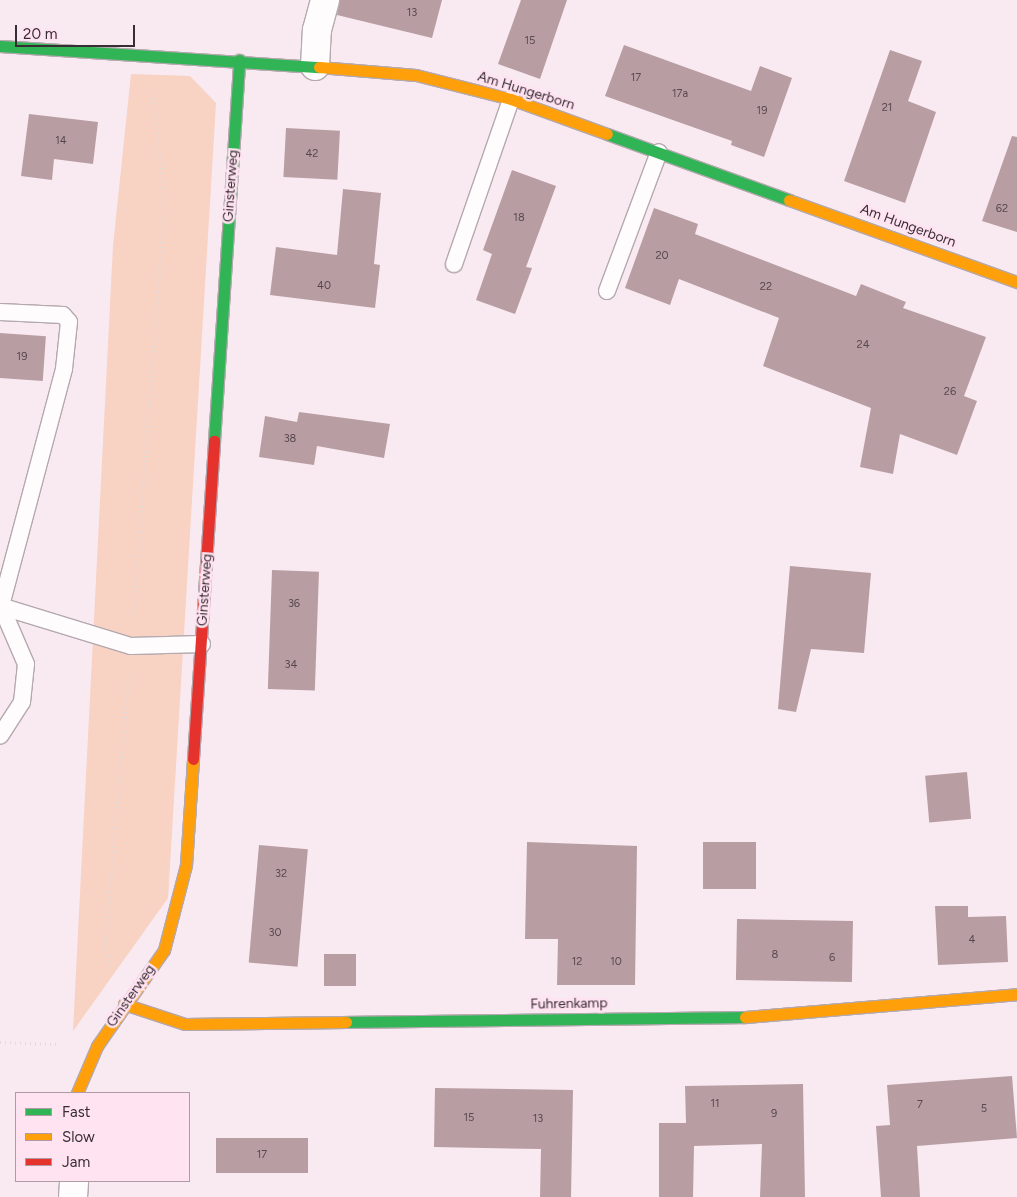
<!DOCTYPE html>
<style>
body{margin:0}
#map{position:relative;width:1017px;height:1197px;overflow:hidden;background:#f9e9f1;font-family:Figtree,sans-serif}
div>[style]{position:absolute}
.green>*{inset:0;background:#f8d2c2}
.building>*{inset:0;background:#b89ea3;transform-origin:0 0}
.path>*{height:3px;margin-top:-1.5px;transform-origin:0;background:repeating-linear-gradient(90deg,#dfdadd 0 1px,transparent 0 5px)}
.roads{filter:drop-shadow(1px 0 #b4a9ae) drop-shadow(-1px 0 #b4a9ae) drop-shadow(0 1px #b4a9ae) drop-shadow(0 -1px #b4a9ae)}
.lane>*{height:16px;margin:-8px;padding:0 8px;transform-origin:8px;border-radius:8px;background:#fefcfd}
.street>*{height:28px;margin:-14px;padding:0 14px;transform-origin:14px;border-radius:14px;background:#fefcfd}
.fast>*{height:11px;margin:-5.5px;padding:0 5.5px;transform-origin:5.5px;border-radius:5.5px;background:#30b455}
.slow>*{height:11px;margin:-5.5px;padding:0 5.5px;transform-origin:5.5px;border-radius:5.5px;background:#ff9f0a}
.jam>*{height:11px;margin:-5.5px;padding:0 5.5px;transform-origin:5.5px;border-radius:5.5px;background:#e5322d}
span{translate:-50% -50%;white-space:nowrap;text-align:center;line-height:1.15;-webkit-text-stroke:5px #ffe3f1;paint-order:stroke}
.number-label{font-size:11px;color:#58494f}
.number-label span{-webkit-text-stroke-width:0}
.street-label{font-size:14px;color:#382d33}
.legend{position:absolute;left:15px;top:1092px;width:175px;height:90px;box-sizing:border-box;background:#ffe3f1;border:1px solid #af9aa5;margin:0;padding:6px 9px;list-style:none;font-size:15px;color:#382d33}
.legend li{display:flex;align-items:center;gap:10px;height:25px}
.legend b{width:25px;border:1px solid #af9aa5}
.scale{position:absolute;left:15px;top:25px;width:120px;height:22px;box-sizing:border-box;border:2px solid #382d33;border-top:0;padding-left:6px;font-size:15px;line-height:18px;white-space:nowrap;color:#382d33;-webkit-text-stroke:4px #ffe3f1;paint-order:stroke}
</style>
<div id="map">
<div class="green">
<i style="clip-path:polygon(131px 74px,190px 76px,216px 103px,168px 898px,73px 1031px,113px 246px)"></i>
</div>
<div class="building">
<i style="clip-path:polygon(340px 0,442px 0,432px 38px,337px 15px)"></i>
<i style="clip-path:polygon(521px 0,567px 0,540px 79px,498px 64px)"></i>
<i style="clip-path:polygon(624px 45px,751px 91px,760px 66px,792px 78px,764px 157px,731px 145px,732px 141px,605px 96px)"></i>
<i style="clip-path:polygon(890px 50px,922px 61px,908px 101px,936px 112px,905px 203px,844px 181px)"></i>
<i style="clip-path:polygon(29px 114px,98px 122px,93px 164px,54px 159px,52px 180px,21px 176px)"></i>
<i style="left:286px;top:128px;width:54px;height:49px;rotate:3deg"></i>
<i style="clip-path:polygon(1012px 136px,1017px 137px,1017px 232px,982px 221px)"></i>
<i style="clip-path:polygon(512px 170px,556px 186px,526px 267px,532px 268px,515px 314px,476px 300px,492px 254px,483px 250px)"></i>
<i style="clip-path:polygon(343px 189px,381px 193px,374px 264px,380px 265px,375px 308px,270px 295px,276px 247px,337px 255px)"></i>
<i style="clip-path:polygon(654px 208px,698px 224px,695px 234px,856px 296px,861px 284px,906px 302px,903px 308px,986px 337px,964px 396px,977px 401px,957px 455px,900px 434px,893px 474px,860px 467px,871px 408px,763px 366px,779px 318px,679px 279px,670px 305px,625px 288px)"></i>
<i style="left:0;top:333px;width:46px;height:45px;rotate:4deg"></i>
<i style="clip-path:polygon(299px 412px,390px 424px,384px 458px,317px 446px,314px 465px,259px 457px,265px 416px,297px 422px)"></i>
<i style="clip-path:polygon(790px 566px,871px 573px,864px 653px,811px 649px,796px 712px,778px 709px)"></i>
<i style="left:272px;top:570px;width:47px;height:119px;rotate:2deg"></i>
<i style="left:967px;top:772px;width:47px;height:42px;rotate:85deg"></i>
<i style="clip-path:polygon(527px 842px,637px 846px,635px 985px,557px 985px,558px 939px,525px 939px)"></i>
<i style="left:703px;top:842px;width:53px;height:47px"></i>
<i style="left:259px;top:845px;width:49px;height:118px;rotate:5deg"></i>
<i style="clip-path:polygon(935px 906px,968px 906px,968px 917px,1006px 916px,1008px 962px,938px 965px)"></i>
<i style="left:737px;top:919px;width:116px;height:61px;rotate:1deg"></i>
<i style="left:324px;top:954px;width:32px;height:32px"></i>
<i style="clip-path:polygon(1012px 1076px,1017px 1138px,917px 1146px,920px 1197px,881px 1197px,876px 1126px,890px 1125px,887px 1085px)"></i>
<i style="clip-path:polygon(803px 1084px,805px 1197px,760px 1197px,762px 1144px,694px 1146px,693px 1197px,659px 1197px,659px 1123px,686px 1123px,685px 1086px)"></i>
<i style="clip-path:polygon(435px 1088px,573px 1090px,571px 1197px,540px 1197px,541px 1149px,434px 1147px)"></i>
<i style="left:216px;top:1138px;width:92px;height:35px"></i>
</div>
<div class="path">
<i style="left:133px;top:616px;width:419px;rotate:-85.6deg"></i>
<i style="left:165px;top:198px;width:110px;rotate:-96.8deg"></i>
<i style="left:111px;top:966px;width:20px;rotate:-108deg"></i>
<i style="left:105px;top:947px;width:274px;rotate:-85deg"></i>
<i style="left:0;top:1042px;width:59px;rotate:1.9deg"></i>
</div>
<div class="roads">
<div class="lane">
<i style="left:454px;top:264px;width:175px;rotate:-70.9deg"></i>
<i style="left:607px;top:291px;width:148px;rotate:-69.5deg"></i>
<i style="left:0;top:312px;width:63px;rotate:2.7deg"></i>
<i style="left:63px;top:315px;width:9px;rotate:49deg"></i>
<i style="left:69px;top:322px;width:47px;rotate:96.1deg"></i>
<i style="left:64px;top:369px;width:245px;rotate:104.9deg"></i>
<i style="left:1px;top:606px;width:63px;rotate:66.7deg"></i>
<i style="left:26px;top:664px;width:38px;rotate:96deg"></i>
<i style="left:22px;top:702px;width:40px;rotate:122.9deg"></i>
<i style="left:0;top:606px;width:137px;rotate:17deg"></i>
<i style="left:131px;top:646px;width:71px;rotate:-1.6deg"></i>
</div>
<div class="street">
<i style="left:315px;top:66px;width:36px;rotate:-87deg"></i>
<i style="left:317px;top:30px;width:31px;rotate:-75deg"></i>
<i style="left:73px;top:1197px;width:16px;rotate:-86deg"></i>
</div>
<div class="fast">
<i style="left:0;top:46px;width:320px;rotate:3.8deg"></i>
<i style="left:607px;top:134px;width:194px;rotate:19.9deg"></i>
<i style="left:214px;top:441px;width:382px;rotate:-86.2deg"></i>
<i style="left:346px;top:1022px;width:399px;rotate:-0.7deg"></i>
</div>
<div class="slow">
<i style="left:319px;top:67px;width:97px;rotate:4.7deg"></i>
<i style="left:416px;top:75px;width:98px;rotate:14.2deg"></i>
<i style="left:511px;top:99px;width:102px;rotate:20deg"></i>
<i style="left:789px;top:200px;width:242px;rotate:19.8deg"></i>
<i style="left:124px;top:1004px;width:64px;rotate:18.2deg"></i>
<i style="left:185px;top:1024px;width:161px;rotate:-0.7deg"></i>
<i style="left:745px;top:1017px;width:273px;rotate:-4.8deg"></i>
<i style="left:77px;top:1093px;width:51px;rotate:-66.9deg"></i>
<i style="left:97px;top:1046px;width:117px;rotate:-55.1deg"></i>
<i style="left:164px;top:950px;width:88px;rotate:-75.5deg"></i>
<i style="left:186px;top:865px;width:106px;rotate:-86.2deg"></i>
</div>
<div class="jam">
<i style="left:193px;top:759px;width:319px;rotate:-86.2deg"></i>
</div>
</div>
<div class="number-label">
<span style="left:412px;top:13px">13</span>
<span style="left:530px;top:41px">15</span>
<span style="left:636px;top:78px">17</span>
<span style="left:680px;top:94px">17a</span>
<span style="left:887px;top:108px">21</span>
<span style="left:762px;top:111px">19</span>
<span style="left:61px;top:141px">14</span>
<span style="left:312px;top:154px">42</span>
<span style="left:1002px;top:209px">62</span>
<span style="left:519px;top:218px">18</span>
<span style="left:662px;top:256px">20</span>
<span style="left:324px;top:286px">40</span>
<span style="left:766px;top:287px">22</span>
<span style="left:863px;top:345px">24</span>
<span style="left:22px;top:357px">19</span>
<span style="left:950px;top:392px">26</span>
<span style="left:290px;top:439px">38</span>
<span style="left:294px;top:604px">36</span>
<span style="left:291px;top:665px">34</span>
<span style="left:281px;top:874px">32</span>
<span style="left:275px;top:933px">30</span>
<span style="left:972px;top:940px">4</span>
<span style="left:775px;top:955px">8</span>
<span style="left:832px;top:958px">6</span>
<span style="left:577px;top:962px">12</span>
<span style="left:616px;top:962px">10</span>
<span style="left:715px;top:1104px">11</span>
<span style="left:920px;top:1105px">7</span>
<span style="left:984px;top:1109px">5</span>
<span style="left:774px;top:1114px">9</span>
<span style="left:469px;top:1118px">15</span>
<span style="left:538px;top:1119px">13</span>
<span style="left:262px;top:1155px">17</span>
</div>
<div class="street-label">
<span style="left:526px;top:91px;rotate:17deg">Am Hungerborn</span>
<span style="left:231px;top:186px;rotate:-86deg">Ginsterweg</span>
<span style="left:908px;top:226px;rotate:20deg">Am Hungerborn</span>
<span style="left:205px;top:590px;rotate:-86deg">Ginsterweg</span>
<span style="left:131px;top:996px;rotate:-55deg">Ginsterweg</span>
<span style="left:569px;top:1004px;rotate:-1deg">Fuhrenkamp</span>
</div>
<ul class="legend">
<li><b style="height:6px;background:#30b455"></b>Fast</li>
<li><b style="height:6px;background:#ff9f0a"></b>Slow</li>
<li><b style="height:6px;background:#e5322d"></b>Jam</li>
</ul>
<div class="scale">20 m</div>
</div>
